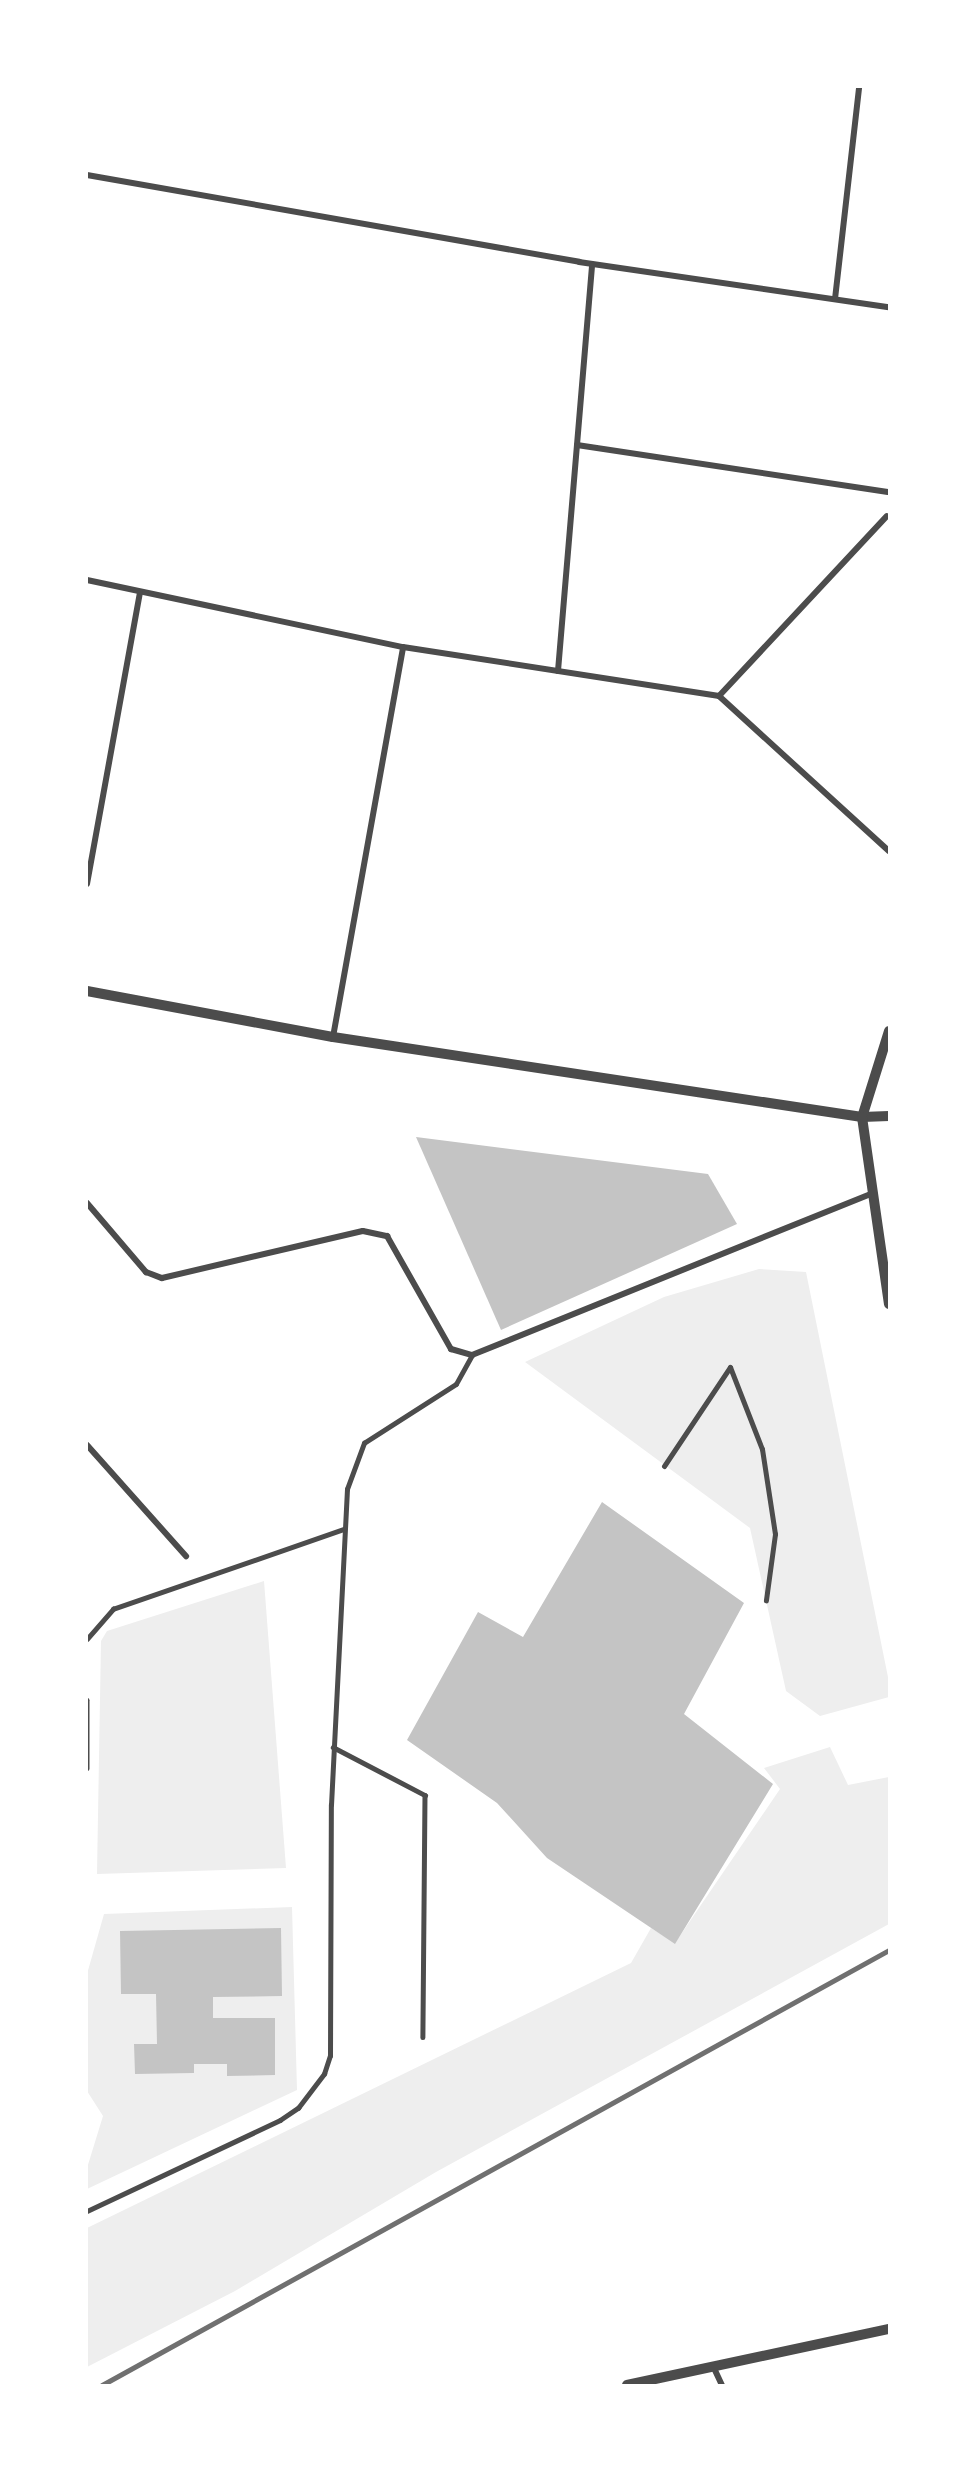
<!DOCTYPE html>
<style>
body{margin:0}
#map{position:relative;width:976px;height:2472px;overflow:hidden;background:#fff;font-family:"Crimson Pro",serif}
div>[style]{position:absolute}
.green>*{inset:0;background:#eee}
.building>*{inset:0;background:#c4c4c4}
.service>*{height:4.5px;margin:-2.25px;padding:0 2.25px;transform-origin:2.25px;border-radius:2.25px;background:#4c4c4c}
.pedestrian>*{height:5px;margin:-2.5px;padding:0 2.5px;transform-origin:2.5px;border-radius:2.5px;background:#4c4c4c}
.minor>*{height:6px;margin:-3px;padding:0 3px;transform-origin:3px;border-radius:3px;background:#4c4c4c}
.tertiary>*{height:10px;margin:-5px;padding:0 5px;transform-origin:5px;border-radius:5px;background:#4c4c4c}
.rail>*{height:4.5px;margin:-2.25px;padding:0 2.25px;transform-origin:2.25px;border-radius:2.25px;background:#707070}
span{translate:-50% -50%;white-space:nowrap;text-align:center;line-height:1.15;-webkit-text-stroke:6px #fff;paint-order:stroke}
.frame{position:absolute;inset:0;border:88px solid #fff;pointer-events:none}
</style>
<div id="map">
<div class="green">
<i style="clip-path:polygon(759px 1269px,806px 1272px,889px 1682px,889px 1697px,820px 1716px,786px 1691px,750px 1528px,525px 1362px,664px 1297px)"></i>
<i style="clip-path:polygon(264px 1581px,286px 1868px,97px 1874px,101px 1641px,107px 1631px)"></i>
<i style="clip-path:polygon(830px 1747px,848px 1785px,889px 1777px,889px 1924px,436px 2172px,235px 2291px,87px 2367px,87px 2228px,631px 1963px,651px 1928px,675px 1943px,780px 1789px,764px 1768px)"></i>
<i style="clip-path:polygon(292px 1907px,297px 2090px,87px 2189px,87px 2168px,103px 2116px,87px 2091px,87px 1974px,104px 1914px)"></i>
</div>
<div class="building">
<i style="clip-path:polygon(416px 1137px,708px 1174px,737px 1224px,501px 1330px)"></i>
<i style="clip-path:polygon(602px 1502px,744px 1603px,684px 1714px,773px 1784px,675px 1944px,547px 1858px,497px 1803px,407px 1740px,478px 1612px,523px 1637px)"></i>
<i style="clip-path:polygon(281px 1928px,282px 1996px,213px 1997px,213px 2018px,275px 2018px,275px 2075px,227px 2076px,227px 2064px,194px 2064px,194px 2073px,135px 2074px,134px 2044px,157px 2044px,156px 1994px,121px 1994px,120px 1931px)"></i>
</div>
<div class="service">
<i style="left:87px;top:1639px;width:40px;rotate:-49deg"></i>
<i style="left:113px;top:1609px;width:244px;rotate:-19.1deg"></i>
<i style="left:87px;top:1700px;width:68px;rotate:90deg"></i>
<i style="left:333px;top:1747px;width:104px;rotate:27.6deg"></i>
<i style="left:425px;top:1795px;width:242px;rotate:90.5deg"></i>
<i style="left:87px;top:2211px;width:213px;rotate:-25.2deg"></i>
<i style="left:280px;top:2120px;width:22px;rotate:-34deg"></i>
<i style="left:298px;top:2108px;width:43px;rotate:-52.6deg"></i>
<i style="left:324px;top:2074px;width:19px;rotate:-72deg"></i>
<i style="left:330px;top:2056px;width:251px;rotate:-89.8deg"></i>
<i style="left:331px;top:1805px;width:316px;rotate:-87.1deg"></i>
<i style="left:347px;top:1489px;width:49px;rotate:-69.7deg"></i>
<i style="left:364px;top:1443px;width:109px;rotate:-32.7deg"></i>
<i style="left:456px;top:1384px;width:33px;rotate:-61deg"></i>
</div>
<div class="pedestrian">
<i style="left:730px;top:1367px;width:88px;rotate:68.7deg"></i>
<i style="left:762px;top:1449px;width:86px;rotate:81.3deg"></i>
<i style="left:775px;top:1534px;width:67px;rotate:97.8deg"></i>
<i style="left:664px;top:1466px;width:119px;rotate:-56.3deg"></i>
</div>
<div class="minor">
<i style="left:87px;top:175px;width:500px;rotate:10deg"></i>
<i style="left:579px;top:262px;width:313px;rotate:8.3deg"></i>
<i style="left:835px;top:299px;width:213px;rotate:-83.5deg"></i>
<i style="left:577px;top:445px;width:316px;rotate:8.6deg"></i>
<i style="left:87px;top:580px;width:323px;rotate:12deg"></i>
<i style="left:403px;top:647px;width:320px;rotate:8.8deg"></i>
<i style="left:719px;top:696px;width:230px;rotate:42.4deg"></i>
<i style="left:558px;top:671px;width:408px;rotate:-85.2deg"></i>
<i style="left:719px;top:696px;width:246px;rotate:-47deg"></i>
<i style="left:87px;top:884px;width:296px;rotate:-79.7deg"></i>
<i style="left:333px;top:1037px;width:396px;rotate:-79.8deg"></i>
<i style="left:87px;top:1203px;width:91px;rotate:49.5deg"></i>
<i style="left:146px;top:1272px;width:17px;rotate:21deg"></i>
<i style="left:162px;top:1278px;width:206px;rotate:-13.2deg"></i>
<i style="left:363px;top:1231px;width:25px;rotate:12deg"></i>
<i style="left:387px;top:1236px;width:130px;rotate:60.5deg"></i>
<i style="left:451px;top:1349px;width:22px;rotate:16deg"></i>
<i style="left:472px;top:1355px;width:432px;rotate:-22deg"></i>
<i style="left:87px;top:1445px;width:149px;rotate:48.3deg"></i>
<i style="left:713px;top:2366px;width:21px;rotate:65deg"></i>
</div>
<div class="tertiary">
<i style="left:87px;top:991px;width:250px;rotate:10.6deg"></i>
<i style="left:333px;top:1037px;width:535px;rotate:8.6deg"></i>
<i style="left:862px;top:1117px;width:27px;rotate:-2deg"></i>
<i style="left:889px;top:1031px;width:90px;rotate:107.4deg"></i>
<i style="left:862px;top:1117px;width:189px;rotate:81.8deg"></i>
<i style="left:627px;top:2385px;width:268px;rotate:-12.1deg"></i>
</div>
<div class="rail">
<i style="left:102px;top:2385px;width:899px;rotate:-28.93deg"></i>
</div>
<div class="frame"></div>
</div>
